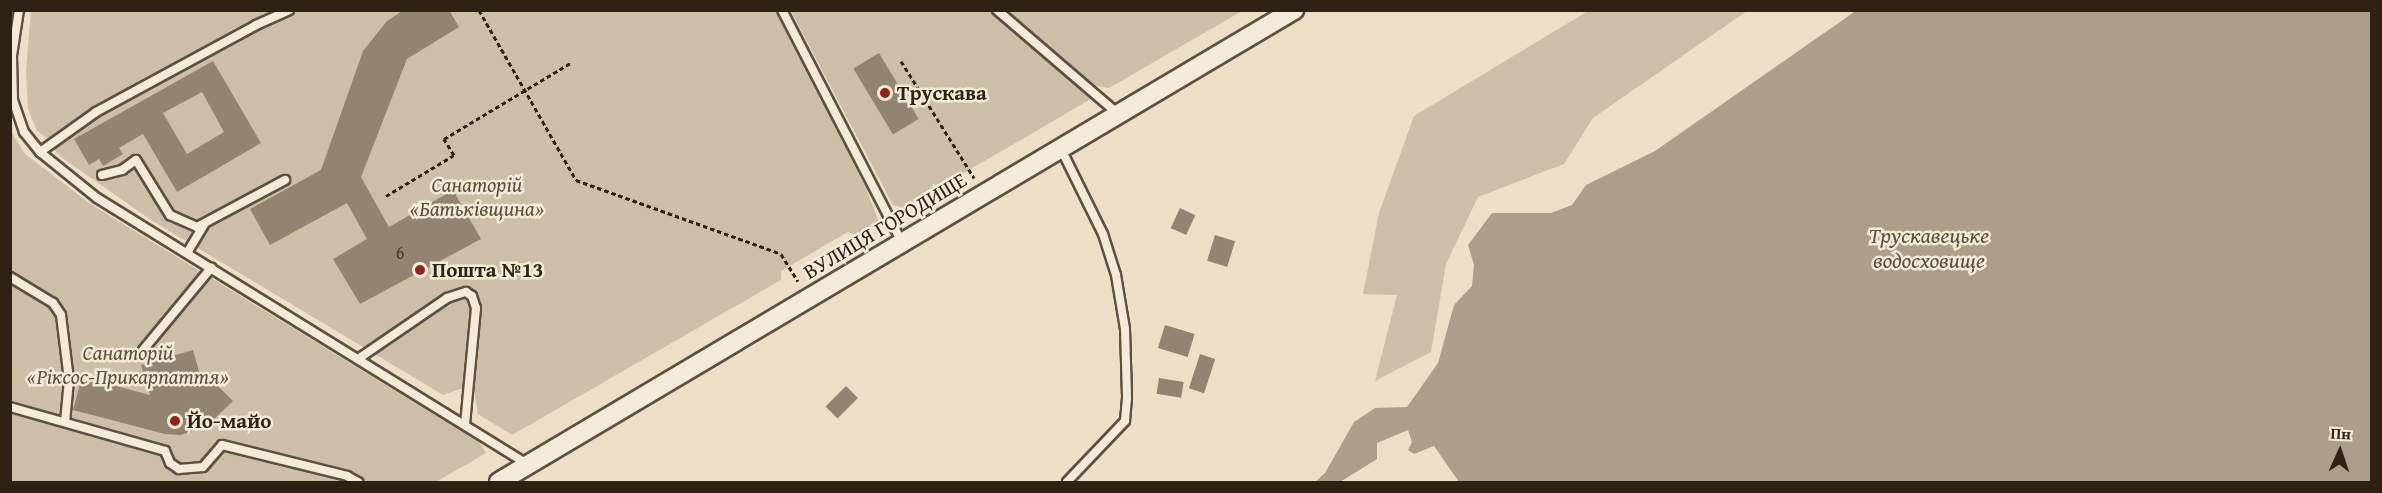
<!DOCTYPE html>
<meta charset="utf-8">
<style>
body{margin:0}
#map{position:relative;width:2382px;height:493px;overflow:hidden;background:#eddfc5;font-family:"Gentium Book Plus",serif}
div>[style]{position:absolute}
.green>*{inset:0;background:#cdbfa7}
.water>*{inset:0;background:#ac9e88}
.building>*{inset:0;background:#928470;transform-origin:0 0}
.path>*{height:3px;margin-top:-1.5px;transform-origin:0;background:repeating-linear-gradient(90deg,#2f2113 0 4.5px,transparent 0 7.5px)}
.roads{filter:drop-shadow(2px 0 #5e5040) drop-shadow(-2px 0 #5e5040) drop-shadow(0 2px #5e5040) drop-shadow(0 -2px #5e5040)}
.service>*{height:8px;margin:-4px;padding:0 4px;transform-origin:4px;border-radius:4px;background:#f3ead9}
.tertiary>*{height:18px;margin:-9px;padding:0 9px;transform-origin:9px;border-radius:9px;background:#f3ead9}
.dots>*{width:16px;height:16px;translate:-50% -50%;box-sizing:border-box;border:3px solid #f3ead9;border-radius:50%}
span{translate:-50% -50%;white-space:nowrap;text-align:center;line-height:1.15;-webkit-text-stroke:5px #f3ead9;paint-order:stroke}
.number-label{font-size:18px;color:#483a2a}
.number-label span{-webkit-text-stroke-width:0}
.poi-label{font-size:21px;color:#2f2113;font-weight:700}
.left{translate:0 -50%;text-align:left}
.park-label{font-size:21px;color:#5e503f;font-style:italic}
.street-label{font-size:21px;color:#2f2113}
.water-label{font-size:22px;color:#5b4d3c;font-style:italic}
.frame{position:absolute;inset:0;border:12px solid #2f2113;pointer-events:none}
.north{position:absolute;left:2310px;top:421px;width:60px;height:60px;-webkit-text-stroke:4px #f3ead9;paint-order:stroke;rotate:3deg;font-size:16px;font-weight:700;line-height:24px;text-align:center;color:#2f2113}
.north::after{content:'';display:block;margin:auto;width:21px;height:27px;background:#2f2113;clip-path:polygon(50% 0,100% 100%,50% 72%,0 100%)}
</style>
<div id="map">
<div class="green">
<i style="clip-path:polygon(31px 11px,775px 11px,866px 188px,879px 223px,857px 236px,848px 232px,781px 271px,781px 280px,774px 284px,512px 435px,478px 414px,474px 391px,460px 389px,443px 395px,151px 220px,61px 157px,54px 149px,56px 144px,37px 131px,28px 109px,26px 70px)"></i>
<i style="clip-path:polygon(791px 11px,1242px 11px,1109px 88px,1097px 86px,1073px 67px,1063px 72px,1091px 99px,904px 208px,893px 205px)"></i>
<i style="clip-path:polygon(1588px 11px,1747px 11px,1593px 118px,1564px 164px,1478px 197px,1446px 264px,1431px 352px,1375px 381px,1397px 295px,1363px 294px,1379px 213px,1414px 116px)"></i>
<i style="clip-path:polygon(10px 129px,24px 153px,89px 203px,480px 443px,486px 453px,436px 482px,11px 482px)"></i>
</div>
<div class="water">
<i style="clip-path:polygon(1857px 10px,2371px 11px,2371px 482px,1459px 482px,1434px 446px,1414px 454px,1408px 450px,1412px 442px,1408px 430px,1377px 443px,1377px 459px,1340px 482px,1315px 482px,1325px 473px,1354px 422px,1375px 408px,1407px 407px,1438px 363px,1454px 305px,1472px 286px,1474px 265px,1468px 245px,1492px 213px,1551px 213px,1572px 205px,1586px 185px,1655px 151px)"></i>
</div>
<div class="building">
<i style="clip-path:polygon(404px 10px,449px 10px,459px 27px,407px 59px,361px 177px,389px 227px,453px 190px,481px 239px,360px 304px,333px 259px,367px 239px,347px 203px,270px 245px,250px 209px,321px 170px,363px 51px,387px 21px)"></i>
<i style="left:879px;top:53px;width:77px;height:30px;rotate:59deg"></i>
<i style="clip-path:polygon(evenodd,213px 61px,261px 143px,177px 192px,143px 134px,119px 148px,123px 154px,103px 166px,99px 159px,89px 165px,74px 139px,213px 61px,202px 92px,224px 132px,187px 154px,163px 113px,202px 92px)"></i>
<i style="left:1180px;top:208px;width:17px;height:22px;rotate:25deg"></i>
<i style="left:1215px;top:235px;width:21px;height:27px;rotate:17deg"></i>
<i style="left:1165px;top:325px;width:31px;height:24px;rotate:17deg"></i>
<i style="clip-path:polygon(193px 350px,202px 382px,208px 376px,233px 401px,209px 424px,202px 419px,195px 430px,181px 435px,165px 434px,73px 410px,82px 377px,150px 395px,141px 365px)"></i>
<i style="left:1200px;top:354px;width:16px;height:36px;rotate:18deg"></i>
<i style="left:1159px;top:378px;width:25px;height:16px;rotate:9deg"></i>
<i style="left:846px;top:386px;width:17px;height:29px;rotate:45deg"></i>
</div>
<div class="path">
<i style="left:479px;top:10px;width:196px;rotate:60.3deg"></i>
<i style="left:576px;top:180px;width:218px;rotate:19.8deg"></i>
<i style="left:781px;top:254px;width:32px;rotate:58deg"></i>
<i style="left:901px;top:61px;width:138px;rotate:58deg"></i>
<i style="left:386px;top:196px;width:79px;rotate:-31.1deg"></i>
<i style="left:454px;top:155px;width:19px;rotate:-122deg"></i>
<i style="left:444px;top:139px;width:149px;rotate:-31deg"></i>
</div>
<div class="roads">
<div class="service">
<i style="left:19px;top:10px;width:47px;rotate:98.7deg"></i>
<i style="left:12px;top:56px;width:44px;rotate:88.7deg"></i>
<i style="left:13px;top:100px;width:34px;rotate:71deg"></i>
<i style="left:24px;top:132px;width:26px;rotate:51deg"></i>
<i style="left:40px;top:152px;width:73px;rotate:38.9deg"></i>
<i style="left:97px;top:198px;width:506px;rotate:31.74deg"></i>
<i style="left:782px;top:10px;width:261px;rotate:62.7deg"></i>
<i style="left:997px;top:10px;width:158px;rotate:40.6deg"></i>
<i style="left:1061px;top:149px;width:95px;rotate:63.7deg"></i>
<i style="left:1103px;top:234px;width:43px;rotate:72.4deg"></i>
<i style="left:1116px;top:275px;width:55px;rotate:80.5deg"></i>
<i style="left:1125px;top:329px;width:69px;rotate:88.3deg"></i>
<i style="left:1127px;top:398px;width:23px;rotate:95deg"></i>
<i style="left:1125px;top:421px;width:84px;rotate:133.6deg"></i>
<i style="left:40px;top:152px;width:69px;rotate:-35.5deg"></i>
<i style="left:96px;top:112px;width:182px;rotate:-28.5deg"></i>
<i style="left:256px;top:25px;width:36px;rotate:-24deg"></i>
<i style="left:102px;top:175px;width:21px;rotate:-14deg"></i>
<i style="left:122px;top:170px;width:17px;rotate:-36deg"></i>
<i style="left:136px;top:160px;width:65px;rotate:58.3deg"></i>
<i style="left:170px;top:215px;width:30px;rotate:24deg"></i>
<i style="left:197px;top:227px;width:100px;rotate:-28.1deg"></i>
<i style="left:187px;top:253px;width:33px;rotate:-59deg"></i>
<i style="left:10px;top:277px;width:50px;rotate:31.2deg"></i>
<i style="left:53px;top:303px;width:14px;rotate:56deg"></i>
<i style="left:61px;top:315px;width:65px;rotate:83deg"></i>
<i style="left:69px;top:380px;width:42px;rotate:95.4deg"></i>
<i style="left:143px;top:350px;width:107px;rotate:-50.3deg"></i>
<i style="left:358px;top:359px;width:108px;rotate:-34.4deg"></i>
<i style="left:447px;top:298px;width:20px;rotate:-18deg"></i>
<i style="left:466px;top:292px;width:7px;rotate:34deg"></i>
<i style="left:472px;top:296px;width:13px;rotate:72deg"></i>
<i style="left:476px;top:308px;width:117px;rotate:95.4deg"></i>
<i style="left:10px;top:407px;width:161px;rotate:15.8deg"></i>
<i style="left:165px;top:451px;width:13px;rotate:67deg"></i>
<i style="left:170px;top:463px;width:11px;rotate:34deg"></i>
<i style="left:179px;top:469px;width:24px;rotate:-5deg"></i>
<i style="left:203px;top:467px;width:29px;rotate:-49deg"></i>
<i style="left:222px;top:445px;width:129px;rotate:13.9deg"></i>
<i style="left:347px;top:476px;width:13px;rotate:29deg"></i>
</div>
<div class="tertiary">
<i style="left:499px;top:482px;width:925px;rotate:-30.7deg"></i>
</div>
</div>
<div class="dots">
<i style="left:885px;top:93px;background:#8f2418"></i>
<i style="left:420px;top:270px;background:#8f2418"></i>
<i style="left:175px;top:421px;background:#8f2418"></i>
</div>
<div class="number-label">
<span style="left:400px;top:253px">6</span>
</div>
<div class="poi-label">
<span class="left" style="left:897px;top:93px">Трускава</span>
<span class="left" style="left:432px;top:270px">Пошта №13</span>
<span class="left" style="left:187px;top:421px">Йо-майо</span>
</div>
<div class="park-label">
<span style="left:477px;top:197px">Санаторій<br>«Батьківщина»</span>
<span style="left:128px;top:365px">Санаторій<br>«Ріксос-Прикарпаття»</span>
</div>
<div class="street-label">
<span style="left:885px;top:226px;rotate:-31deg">ВУЛИЦЯ ГОРОДИЩЕ</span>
</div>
<div class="water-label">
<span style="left:1929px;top:248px">Трускавецьке<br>водосховище</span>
</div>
<div class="frame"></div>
<div class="north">Пн</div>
</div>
